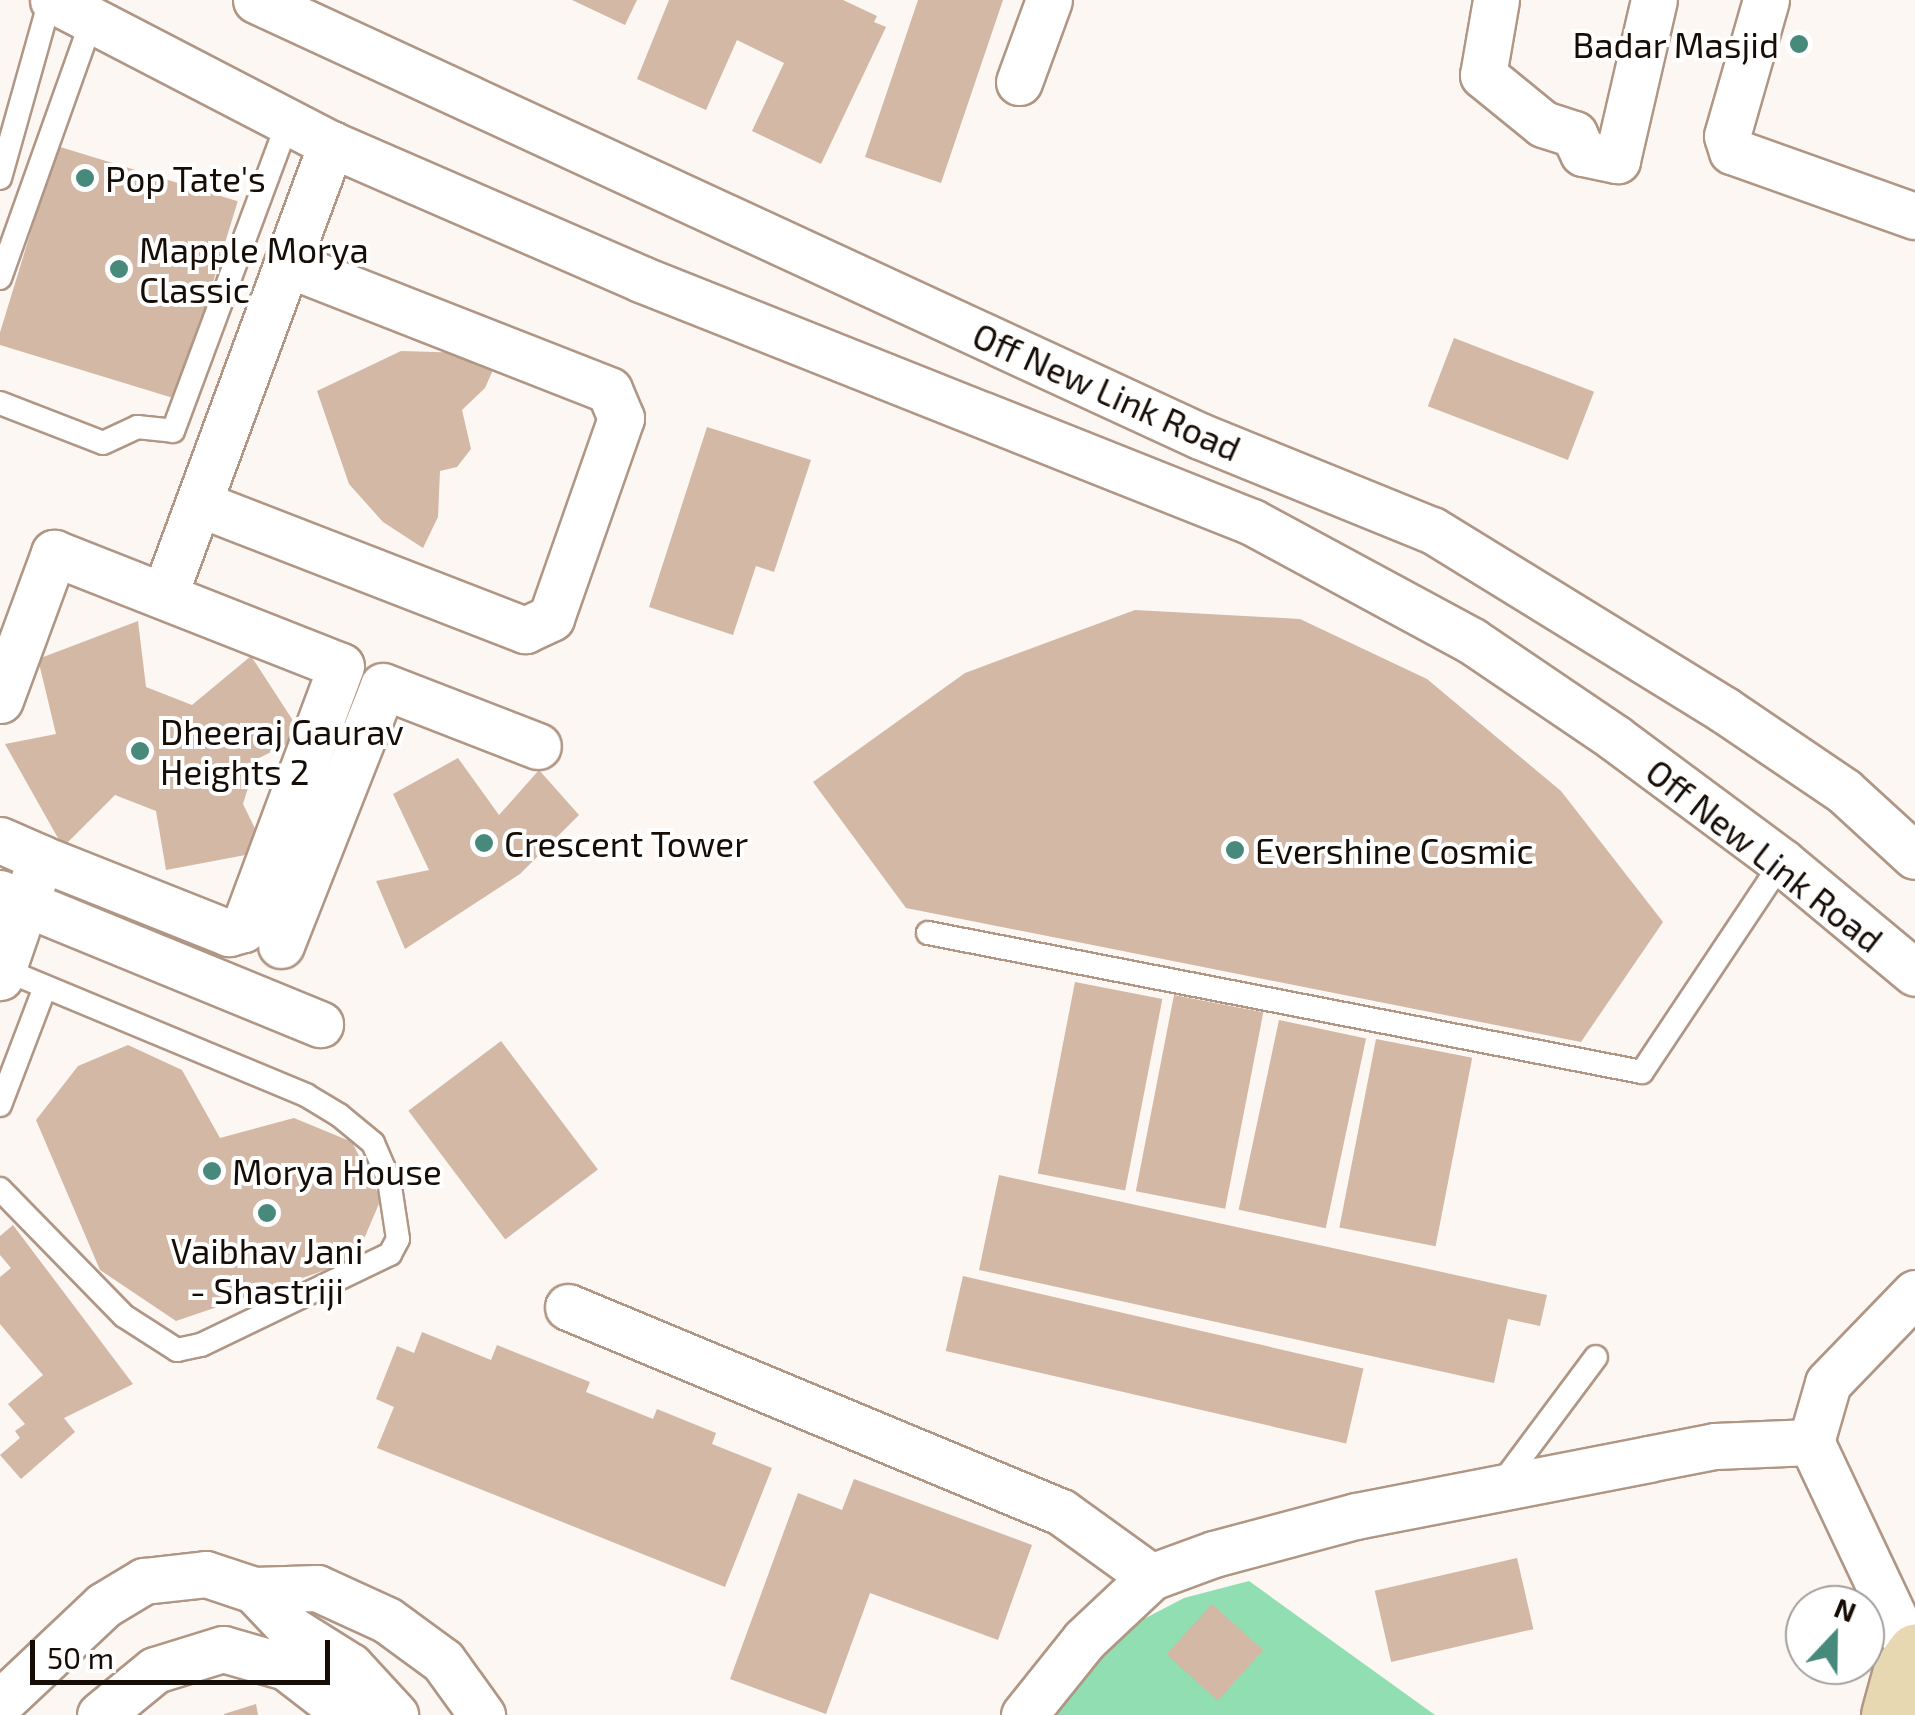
<!DOCTYPE html>
<style>
body{margin:0}
#map{position:relative;width:1915px;height:1715px;overflow:hidden;background:#fcf7f3;font-family:"Exo 2",sans-serif}
div>[style]{position:absolute}
.green>*{inset:0;background:#91deb3}
.building>*{inset:0;background:#d2b8a5;transform-origin:0 0}
.roads{filter:drop-shadow(2px 0 #b09684) drop-shadow(-2px 0 #b09684) drop-shadow(0 2px #b09684) drop-shadow(0 -2px #b09684)}
.lane>*{height:22px;margin:-11px;padding:0 11px;transform-origin:11px;border-radius:11px;background:#fff}
.street>*{height:45px;margin:-22.5px;padding:0 22.5px;transform-origin:22.5px;border-radius:22.5px;background:#fff}
.secondary>*{height:55px;margin:-27.5px;padding:0 27.5px;transform-origin:27.5px;border-radius:27.5px;background:#e7d8b2}
.dots>*{width:28px;height:28px;translate:-50% -50%;box-sizing:border-box;border:5px solid #fff;border-radius:50%}
span{translate:-50% -50%;white-space:nowrap;text-align:center;line-height:1.15;-webkit-text-stroke:8px #fff;paint-order:stroke}
.poi-label{font-size:35px;color:#160d07}
.right{translate:-100% -50%;text-align:right}
.left{translate:0 -50%;text-align:left}
.street-label{font-size:35px;color:#160d07}
.north{position:absolute;left:1785px;top:1585px;width:100px;height:100px;box-sizing:border-box;background:#fff;border:2px solid #a29e9c;border-radius:50%;rotate:22deg;font-size:28px;font-weight:700;line-height:40px;text-align:center;color:#160d07}
.north::after{content:'';display:block;margin:auto;width:35px;height:45px;background:#47897b;clip-path:polygon(50% 0,100% 100%,50% 72%,0 100%)}
.scale{position:absolute;left:30px;top:1640px;width:300px;height:45px;box-sizing:border-box;border:5px solid #160d07;border-top:0;padding-left:12px;font-size:30px;line-height:35px;white-space:nowrap;color:#160d07;-webkit-text-stroke:8px #fff;paint-order:stroke}
</style>
<div id="map">
<div class="green">
<i style="clip-path:polygon(1249px 1581px,1435px 1715px,1037px 1715px,1092px 1646px,1184px 1598px)"></i>
</div>
<div class="building">
<i style="clip-path:polygon(572px 0,637px 0,625px 25px)"></i>
<i style="clip-path:polygon(669px 0,843px 0,877px 16px,874px 22px,886px 27px,821px 164px,752px 131px,784px 63px,737px 40px,706px 110px,637px 79px)"></i>
<i style="clip-path:polygon(918px 0,1003px 0,941px 183px,865px 157px)"></i>
<i style="left:57px;top:146px;width:189px;height:207px;rotate:17deg"></i>
<i style="left:1454px;top:338px;width:150px;height:73px;rotate:21deg"></i>
<i style="clip-path:polygon(401px 351px,500px 354px,485px 388px,462px 410px,471px 449px,457px 467px,440px 471px,438px 517px,423px 548px,383px 522px,349px 484px,317px 391px)"></i>
<i style="clip-path:polygon(707px 427px,811px 460px,774px 572px,756px 566px,733px 635px,649px 607px)"></i>
<i style="clip-path:polygon(1135px 610px,1300px 619px,1427px 679px,1561px 791px,1663px 922px,1581px 1042px,906px 908px,813px 782px,965px 673px)"></i>
<i style="clip-path:polygon(138px 621px,146px 687px,192px 705px,251px 656px,303px 736px,257px 759px,243px 804px,266px 851px,166px 870px,156px 811px,115px 795px,63px 847px,5px 744px,56px 734px,38px 659px)"></i>
<i style="clip-path:polygon(458px 758px,499px 815px,539px 770px,579px 815px,520px 874px,405px 949px,376px 881px,429px 870px,393px 794px)"></i>
<i style="left:1075px;top:982px;width:89px;height:195px;rotate:11deg"></i>
<i style="left:1174px;top:995px;width:91px;height:200px;rotate:11deg"></i>
<i style="left:1279px;top:1020px;width:89px;height:194px;rotate:12deg"></i>
<i style="left:1376px;top:1039px;width:98px;height:192px;rotate:11deg"></i>
<i style="left:501px;top:1041px;width:161px;height:116px;rotate:53deg"></i>
<i style="clip-path:polygon(128px 1045px,182px 1070px,220px 1138px,294px 1118px,352px 1142px,381px 1199px,355px 1260px,176px 1321px,100px 1270px,36px 1120px,78px 1066px)"></i>
<i style="clip-path:polygon(999px 1175px,1547px 1295px,1540px 1326px,1508px 1319px,1494px 1383px,979px 1270px)"></i>
<i style="clip-path:polygon(13px 1225px,133px 1384px,64px 1418px,75px 1432px,21px 1479px,0 1455px,20px 1438px,15px 1431px,25px 1424px,8px 1404px,43px 1375px,0 1324px,0 1277px,11px 1268px,0 1255px,0 1236px)"></i>
<i style="left:963px;top:1276px;width:411px;height:77px;rotate:13deg"></i>
<i style="clip-path:polygon(422px 1332px,491px 1360px,497px 1345px,590px 1382px,586px 1392px,653px 1419px,657px 1409px,716px 1433px,712px 1444px,772px 1468px,725px 1587px,377px 1448px,394px 1407px,376px 1399px,397px 1346px,414px 1353px)"></i>
<i style="clip-path:polygon(854px 1479px,1032px 1545px,998px 1640px,870px 1593px,826px 1714px,730px 1679px,798px 1493px,842px 1510px)"></i>
<i style="left:1517px;top:1558px;width:73px;height:146px;rotate:77deg"></i>
<i style="left:1212px;top:1604px;width:69px;height:68px;rotate:42deg"></i>
<i style="clip-path:polygon(256px 1704px,258px 1715px,224px 1715px,224px 1714px)"></i>
</div>
<div class="roads">
<div class="lane">
<i style="left:0;top:178px;width:185px;rotate:-74.3deg"></i>
<i style="left:0;top:278px;width:274px;rotate:-70.4deg"></i>
<i style="left:0;top:403px;width:110px;rotate:21.2deg"></i>
<i style="left:103px;top:443px;width:38px;rotate:-25deg"></i>
<i style="left:137px;top:427px;width:36px;rotate:6deg"></i>
<i style="left:173px;top:431px;width:330px;rotate:-69.6deg"></i>
<i style="left:928px;top:933px;width:727px;rotate:11.02deg"></i>
<i style="left:1642px;top:1072px;width:252px;rotate:-56.3deg"></i>
<i style="left:0;top:1105px;width:126px;rotate:-69.1deg"></i>
<i style="left:0;top:1189px;width:177px;rotate:45.7deg"></i>
<i style="left:124px;top:1316px;width:63px;rotate:32.7deg"></i>
<i style="left:177px;top:1350px;width:25px;rotate:-12deg"></i>
<i style="left:201px;top:1345px;width:210px;rotate:-25.7deg"></i>
<i style="left:390px;top:1254px;width:17px;rotate:-62deg"></i>
<i style="left:398px;top:1239px;width:60px;rotate:-98.7deg"></i>
<i style="left:389px;top:1180px;width:40px;rotate:-113.4deg"></i>
<i style="left:373px;top:1143px;width:44px;rotate:-140.5deg"></i>
<i style="left:339px;top:1115px;width:39px;rotate:-149deg"></i>
<i style="left:306px;top:1095px;width:328px;rotate:-157.4deg"></i>
<i style="left:1502px;top:1483px;width:157px;rotate:-53.3deg"></i>
</div>
<div class="street">
<i style="left:53px;top:0;width:313px;rotate:27.4deg"></i>
<i style="left:331px;top:144px;width:338px;rotate:23.5deg"></i>
<i style="left:641px;top:279px;width:658px;rotate:21.69deg"></i>
<i style="left:1252px;top:522px;width:250px;rotate:28.4deg"></i>
<i style="left:1472px;top:641px;width:173px;rotate:34.1deg"></i>
<i style="left:1615px;top:738px;width:208px;rotate:36.6deg"></i>
<i style="left:1782px;top:862px;width:173px;rotate:39.8deg"></i>
<i style="left:256px;top:0;width:1040px;rotate:24.79deg"></i>
<i style="left:1200px;top:436px;width:250px;rotate:22.1deg"></i>
<i style="left:1432px;top:530px;width:342px;rotate:31.6deg"></i>
<i style="left:1723px;top:709px;width:146px;rotate:34.1deg"></i>
<i style="left:1844px;top:791px;width:96px;rotate:42.5deg"></i>
<i style="left:1496px;top:0;width:76px;rotate:99.8deg"></i>
<i style="left:1483px;top:75px;width:77px;rotate:39.2deg"></i>
<i style="left:1543px;top:124px;width:33px;rotate:18deg"></i>
<i style="left:1574px;top:134px;width:21px;rotate:65deg"></i>
<i style="left:1583px;top:153px;width:35px;rotate:12deg"></i>
<i style="left:1617px;top:160px;width:164px;rotate:-77deg"></i>
<i style="left:1766px;top:0;width:141px;rotate:106deg"></i>
<i style="left:1727px;top:136px;width:16px;rotate:72deg"></i>
<i style="left:1732px;top:151px;width:194px;rotate:19.6deg"></i>
<i style="left:1019px;top:82px;width:87px;rotate:-69.9deg"></i>
<i style="left:200px;top:504px;width:349px;rotate:21.2deg"></i>
<i style="left:525px;top:630px;width:29px;rotate:-25deg"></i>
<i style="left:551px;top:618px;width:212px;rotate:-70.7deg"></i>
<i style="left:621px;top:418px;width:30px;rotate:-113deg"></i>
<i style="left:609px;top:390px;width:346px;rotate:-158.6deg"></i>
<i style="left:164px;top:596px;width:482px;rotate:-69.7deg"></i>
<i style="left:0;top:700px;width:157px;rotate:-69.8deg"></i>
<i style="left:54px;top:553px;width:308px;rotate:21.5deg"></i>
<i style="left:341px;top:666px;width:281px;rotate:110.4deg"></i>
<i style="left:243px;top:929px;width:15px;rotate:164deg"></i>
<i style="left:229px;top:933px;width:202px;rotate:-158.3deg"></i>
<i style="left:0;top:840px;width:45px;rotate:23.7deg"></i>
<i style="left:41px;top:858px;width:126px;rotate:109deg"></i>
<i style="left:0;top:893px;width:346px;rotate:22.3deg"></i>
<i style="left:281px;top:945px;width:278px;rotate:-68.5deg"></i>
<i style="left:383px;top:686px;width:166px;rotate:21.2deg"></i>
<i style="left:568px;top:1307px;width:534px;rotate:22.58deg"></i>
<i style="left:1061px;top:1512px;width:111px;rotate:35.8deg"></i>
<i style="left:254px;top:1590px;width:54px;rotate:46.5deg"></i>
<i style="left:291px;top:1629px;width:70px;rotate:32.1deg"></i>
<i style="left:350px;top:1666px;width:67px;rotate:47.4deg"></i>
<i style="left:1910px;top:1651px;width:231px;rotate:-115.3deg"></i>
<i style="left:1811px;top:1442px;width:61px;rotate:-73.9deg"></i>
<i style="left:1828px;top:1383px;width:125px;rotate:-46deg"></i>
<i style="left:0;top:1703px;width:143px;rotate:-43.3deg"></i>
<i style="left:104px;top:1605px;width:47px;rotate:-31deg"></i>
<i style="left:144px;top:1581px;width:62px;rotate:-6.4deg"></i>
<i style="left:206px;top:1574px;width:51px;rotate:18.4deg"></i>
<i style="left:254px;top:1590px;width:63px;rotate:-1.8deg"></i>
<i style="left:317px;top:1588px;width:77px;rotate:24.6deg"></i>
<i style="left:387px;top:1620px;width:69px;rotate:36.2deg"></i>
<i style="left:443px;top:1661px;width:67px;rotate:54.2deg"></i>
<i style="left:100px;top:1715px;width:71px;rotate:-39.3deg"></i>
<i style="left:155px;top:1670px;width:71px;rotate:-17.2deg"></i>
<i style="left:223px;top:1649px;width:66px;rotate:15.9deg"></i>
<i style="left:286px;top:1667px;width:78px;rotate:37.7deg"></i>
<i style="left:1024px;top:1715px;width:96px;rotate:-51.3deg"></i>
<i style="left:1084px;top:1640px;width:92px;rotate:-43.2deg"></i>
<i style="left:1151px;top:1577px;width:67px;rotate:-20.1deg"></i>
<i style="left:1214px;top:1554px;width:147px;rotate:-15deg"></i>
<i style="left:1356px;top:1516px;width:298px;rotate:-11deg"></i>
<i style="left:1648px;top:1459px;width:68px;rotate:-11deg"></i>
<i style="left:1715px;top:1446px;width:96px;rotate:-2.4deg"></i>
</div>
<div class="secondary">
<i style="left:1889px;top:1715px;width:46px;rotate:-74.7deg"></i>
<i style="left:1901px;top:1671px;width:24px;rotate:-54deg"></i>
</div>
</div>
<div class="dots">
<i style="left:1799px;top:44px;background:#47897b"></i>
<i style="left:85px;top:178px;background:#47897b"></i>
<i style="left:119px;top:269px;background:#47897b"></i>
<i style="left:140px;top:751px;background:#47897b"></i>
<i style="left:484px;top:843px;background:#47897b"></i>
<i style="left:1235px;top:850px;background:#47897b"></i>
<i style="left:212px;top:1171px;background:#47897b"></i>
<i style="left:267px;top:1213px;background:#47897b"></i>
</div>
<div class="poi-label">
<span class="right" style="left:1779px;top:44px">Badar Masjid</span>
<span class="left" style="left:105px;top:178px">Pop Tate's</span>
<span class="left" style="left:139px;top:269px">Mapple Morya<br>Classic</span>
<span class="left" style="left:160px;top:751px">Dheeraj Gaurav<br>Heights 2</span>
<span class="left" style="left:504px;top:843px">Crescent Tower</span>
<span class="left" style="left:1255px;top:850px">Evershine Cosmic</span>
<span class="left" style="left:232px;top:1171px">Morya House</span>
<span style="left:267px;top:1270px">Vaibhav Jani<br>- Shastriji</span>
</div>
<div class="street-label">
<span style="left:1107px;top:391px;rotate:24deg">Off New Link Road</span>
<span style="left:1765px;top:855px;rotate:38deg">Off New Link Road</span>
</div>
<div class="north">N</div>
<div class="scale">50 m</div>
</div>
